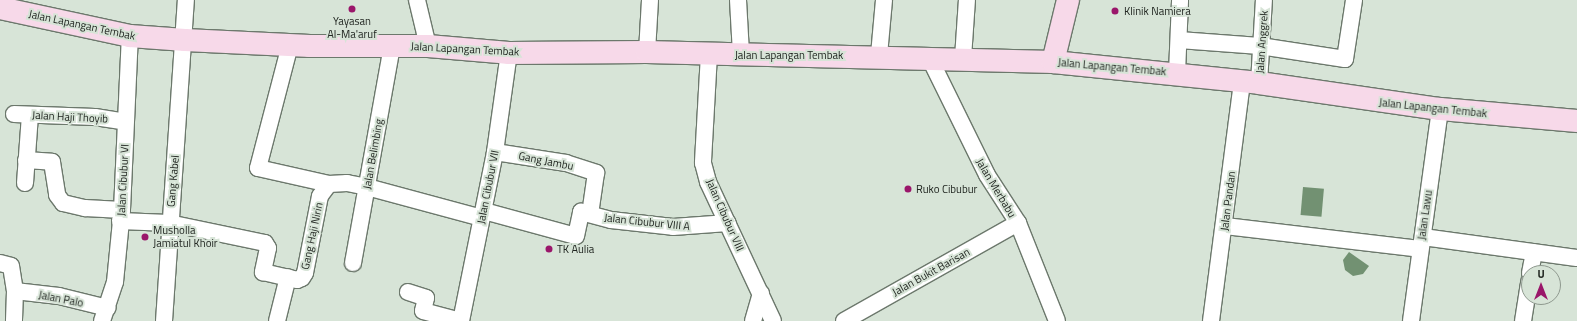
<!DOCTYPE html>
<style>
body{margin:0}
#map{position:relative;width:1577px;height:321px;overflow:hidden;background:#d7e4d7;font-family:"Titillium Web",sans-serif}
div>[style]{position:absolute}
.water>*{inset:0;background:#729172;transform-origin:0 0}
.roads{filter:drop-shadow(1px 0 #6c786c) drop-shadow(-1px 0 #6c786c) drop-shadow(0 1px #6c786c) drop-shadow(0 -1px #6c786c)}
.street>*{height:16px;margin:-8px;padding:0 8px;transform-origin:8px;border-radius:8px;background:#fff}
.secondary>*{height:22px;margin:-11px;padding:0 11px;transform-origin:11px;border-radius:11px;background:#f7d9e9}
.dots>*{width:11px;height:11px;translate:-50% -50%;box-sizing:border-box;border:2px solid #d7e4d7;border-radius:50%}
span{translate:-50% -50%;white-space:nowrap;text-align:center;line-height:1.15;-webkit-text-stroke:4px #d7e4d7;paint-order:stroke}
.poi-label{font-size:11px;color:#212621}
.left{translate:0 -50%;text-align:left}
.street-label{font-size:11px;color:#212621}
.north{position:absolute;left:1521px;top:265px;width:40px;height:40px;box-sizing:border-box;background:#d7e4d7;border:1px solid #8e988e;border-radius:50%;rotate:0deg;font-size:11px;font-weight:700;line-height:16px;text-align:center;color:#212621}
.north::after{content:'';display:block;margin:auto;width:14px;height:18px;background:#9a166a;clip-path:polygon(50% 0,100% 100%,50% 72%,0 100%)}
</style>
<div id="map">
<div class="water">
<i style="left:1303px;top:187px;width:21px;height:28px;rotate:5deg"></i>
<i style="clip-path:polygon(1349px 252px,1369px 266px,1363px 274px,1353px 276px,1345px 270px,1343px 260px)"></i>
</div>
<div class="roads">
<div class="street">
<i style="left:417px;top:0;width:47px;rotate:76.6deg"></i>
<i style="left:738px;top:0;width:54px;rotate:86.8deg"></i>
<i style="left:1179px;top:40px;width:81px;rotate:4.2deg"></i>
<i style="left:1260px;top:46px;width:86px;rotate:8.7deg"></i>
<i style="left:1345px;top:59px;width:60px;rotate:-81.3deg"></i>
<i style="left:290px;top:45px;width:127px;rotate:104.6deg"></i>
<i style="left:258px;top:168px;width:73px;rotate:12.7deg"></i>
<i style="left:647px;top:52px;width:52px;rotate:-86.7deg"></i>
<i style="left:709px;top:54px;width:109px;rotate:93.2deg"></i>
<i style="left:703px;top:163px;width:20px;rotate:75deg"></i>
<i style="left:708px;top:182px;width:153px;rotate:64.9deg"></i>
<i style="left:879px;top:55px;width:55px;rotate:-84.8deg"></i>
<i style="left:929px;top:57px;width:131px;rotate:63.8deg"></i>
<i style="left:987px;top:175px;width:57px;rotate:57.1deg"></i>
<i style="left:1018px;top:223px;width:105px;rotate:68.3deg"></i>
<i style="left:963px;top:58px;width:58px;rotate:-86.1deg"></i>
<i style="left:1177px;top:73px;width:73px;rotate:-87.6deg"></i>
<i style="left:1259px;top:83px;width:83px;rotate:-86.6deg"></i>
<i style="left:14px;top:114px;width:81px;rotate:2.1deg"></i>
<i style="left:95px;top:117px;width:30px;rotate:9deg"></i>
<i style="left:495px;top:152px;width:72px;rotate:8.8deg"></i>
<i style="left:566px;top:163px;width:32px;rotate:18deg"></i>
<i style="left:596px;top:173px;width:41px;rotate:98.3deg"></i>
<i style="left:26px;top:160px;width:26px;rotate:4deg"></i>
<i style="left:52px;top:162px;width:33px;rotate:81deg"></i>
<i style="left:57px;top:195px;width:10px;rotate:53deg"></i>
<i style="left:63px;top:203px;width:23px;rotate:13deg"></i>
<i style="left:85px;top:208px;width:37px;rotate:3deg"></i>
<i style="left:25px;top:183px;width:68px;rotate:-85.8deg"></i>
<i style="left:484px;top:211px;width:95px;rotate:15.2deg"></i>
<i style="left:576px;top:236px;width:25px;rotate:-78deg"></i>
<i style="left:581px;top:212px;width:31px;rotate:15deg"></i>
<i style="left:611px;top:220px;width:62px;rotate:6.4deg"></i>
<i style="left:673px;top:227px;width:55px;rotate:-4.2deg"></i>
<i style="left:120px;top:221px;width:49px;rotate:2.3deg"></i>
<i style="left:169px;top:223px;width:98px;rotate:11.8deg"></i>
<i style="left:265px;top:243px;width:6px;rotate:59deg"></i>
<i style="left:268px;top:248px;width:25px;rotate:102deg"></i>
<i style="left:263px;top:272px;width:35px;rotate:13deg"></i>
<i style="left:297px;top:280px;width:5px;rotate:-22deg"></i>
<i style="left:302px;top:278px;width:6px;rotate:-59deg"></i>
<i style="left:305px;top:273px;width:78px;rotate:-79deg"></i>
<i style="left:320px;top:196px;width:15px;rotate:-53deg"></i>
<i style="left:329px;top:184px;width:18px;rotate:-3deg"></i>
<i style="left:347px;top:183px;width:20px;rotate:11deg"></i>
<i style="left:367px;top:187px;width:119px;rotate:15.1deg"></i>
<i style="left:1225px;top:226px;width:196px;rotate:6.7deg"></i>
<i style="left:1423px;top:237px;width:155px;rotate:7.8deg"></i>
<i style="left:0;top:263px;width:11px;rotate:15deg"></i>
<i style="left:11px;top:266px;width:25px;rotate:81deg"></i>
<i style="left:15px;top:291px;width:30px;rotate:92deg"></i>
<i style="left:353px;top:263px;width:220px;rotate:-79.8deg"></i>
<i style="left:1530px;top:273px;width:21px;rotate:-79deg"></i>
<i style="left:15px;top:291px;width:44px;rotate:6.5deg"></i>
<i style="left:59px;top:296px;width:50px;rotate:13.8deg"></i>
<i style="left:408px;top:292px;width:19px;rotate:18deg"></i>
<i style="left:426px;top:298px;width:13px;rotate:103deg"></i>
<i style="left:423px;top:311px;width:39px;rotate:15deg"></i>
<i style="left:102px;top:321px;width:41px;rotate:-71.6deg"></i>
<i style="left:115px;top:282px;width:72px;rotate:-84.4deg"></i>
<i style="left:122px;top:210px;width:174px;rotate:-87.4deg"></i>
<i style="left:164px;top:321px;width:322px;rotate:-86.1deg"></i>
<i style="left:277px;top:321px;width:45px;rotate:-76deg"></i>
<i style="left:461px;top:321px;width:172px;rotate:-78.6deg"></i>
<i style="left:495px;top:152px;width:100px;rotate:-82deg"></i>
<i style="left:753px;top:321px;width:29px;rotate:-74deg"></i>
<i style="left:844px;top:321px;width:200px;rotate:-29.4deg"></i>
<i style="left:1211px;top:321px;width:241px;rotate:-82.6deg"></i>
<i style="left:1411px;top:321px;width:214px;rotate:-82.2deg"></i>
<i style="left:1523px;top:321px;width:39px;rotate:-81deg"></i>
</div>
<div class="secondary">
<i style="left:0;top:8px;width:133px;rotate:12.2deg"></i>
<i style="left:130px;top:36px;width:55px;rotate:4.2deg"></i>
<i style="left:185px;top:40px;width:125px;rotate:2.7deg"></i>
<i style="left:310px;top:46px;width:118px"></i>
<i style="left:428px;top:46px;width:81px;rotate:4.9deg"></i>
<i style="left:509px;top:53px;width:138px;rotate:-0.4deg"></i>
<i style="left:647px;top:52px;width:406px;rotate:1.4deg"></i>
<i style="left:1053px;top:62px;width:207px;rotate:5.8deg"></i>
<i style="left:1259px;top:83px;width:183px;rotate:8.2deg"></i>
<i style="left:1440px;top:109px;width:138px;rotate:5deg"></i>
<i style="left:1053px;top:62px;width:64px;rotate:-76.4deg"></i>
</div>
</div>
<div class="dots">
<i style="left:352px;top:9px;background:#9a166a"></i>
<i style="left:1115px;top:11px;background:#9a166a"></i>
<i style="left:908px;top:189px;background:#9a166a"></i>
<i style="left:145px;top:237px;background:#9a166a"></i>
<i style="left:549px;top:249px;background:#9a166a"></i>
</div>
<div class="poi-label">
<span class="left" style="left:1124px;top:11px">Klinik Namiera</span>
<span style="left:352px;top:28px">Yayasan<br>Al-Ma'aruf</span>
<span class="left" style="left:916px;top:189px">Ruko Cibubur</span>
<span class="left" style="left:153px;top:237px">Musholla<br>Jamiatul Khoir</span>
<span class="left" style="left:557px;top:249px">TK Aulia</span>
</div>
<div class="street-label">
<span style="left:82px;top:25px;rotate:12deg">Jalan Lapangan Tembak</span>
<span style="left:1262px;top:42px;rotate:-86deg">Jalan Anggrek</span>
<span style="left:465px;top:49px;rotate:3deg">Jalan Lapangan Tembak</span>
<span style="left:789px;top:55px">Jalan Lapangan Tembak</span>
<span style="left:1112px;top:67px;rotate:5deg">Jalan Lapangan Tembak</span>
<span style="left:1433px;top:108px;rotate:6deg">Jalan Lapangan Tembak</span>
<span style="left:70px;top:117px;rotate:3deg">Jalan Haji Thoyib</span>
<span style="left:373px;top:154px;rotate:-80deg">Jalan Belimbing</span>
<span style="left:546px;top:161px;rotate:11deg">Gang Jambu</span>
<span style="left:123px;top:180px;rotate:-87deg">Jalan Cibubur VI</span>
<span style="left:173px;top:181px;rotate:-85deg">Gang Kabel</span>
<span style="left:488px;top:187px;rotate:-79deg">Jalan Cibubur VII</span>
<span style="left:996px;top:188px;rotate:59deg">Jalan Merbabu</span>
<span style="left:1228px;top:201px;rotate:-83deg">Jalan Pandan</span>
<span style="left:725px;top:215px;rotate:66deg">Jalan Cibubur VIII</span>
<span style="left:1425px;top:215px;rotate:-82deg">Jalan Lawu</span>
<span style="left:647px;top:222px;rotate:6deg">Jalan Cibubur VIII A</span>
<span style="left:312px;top:236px;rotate:-78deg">Gang Haji Nirin</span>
<span style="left:931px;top:272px;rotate:-29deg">Jalan Bukit Barisan</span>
<span style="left:61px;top:299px;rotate:11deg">Jalan Palo</span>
</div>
<div class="north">U</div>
</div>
